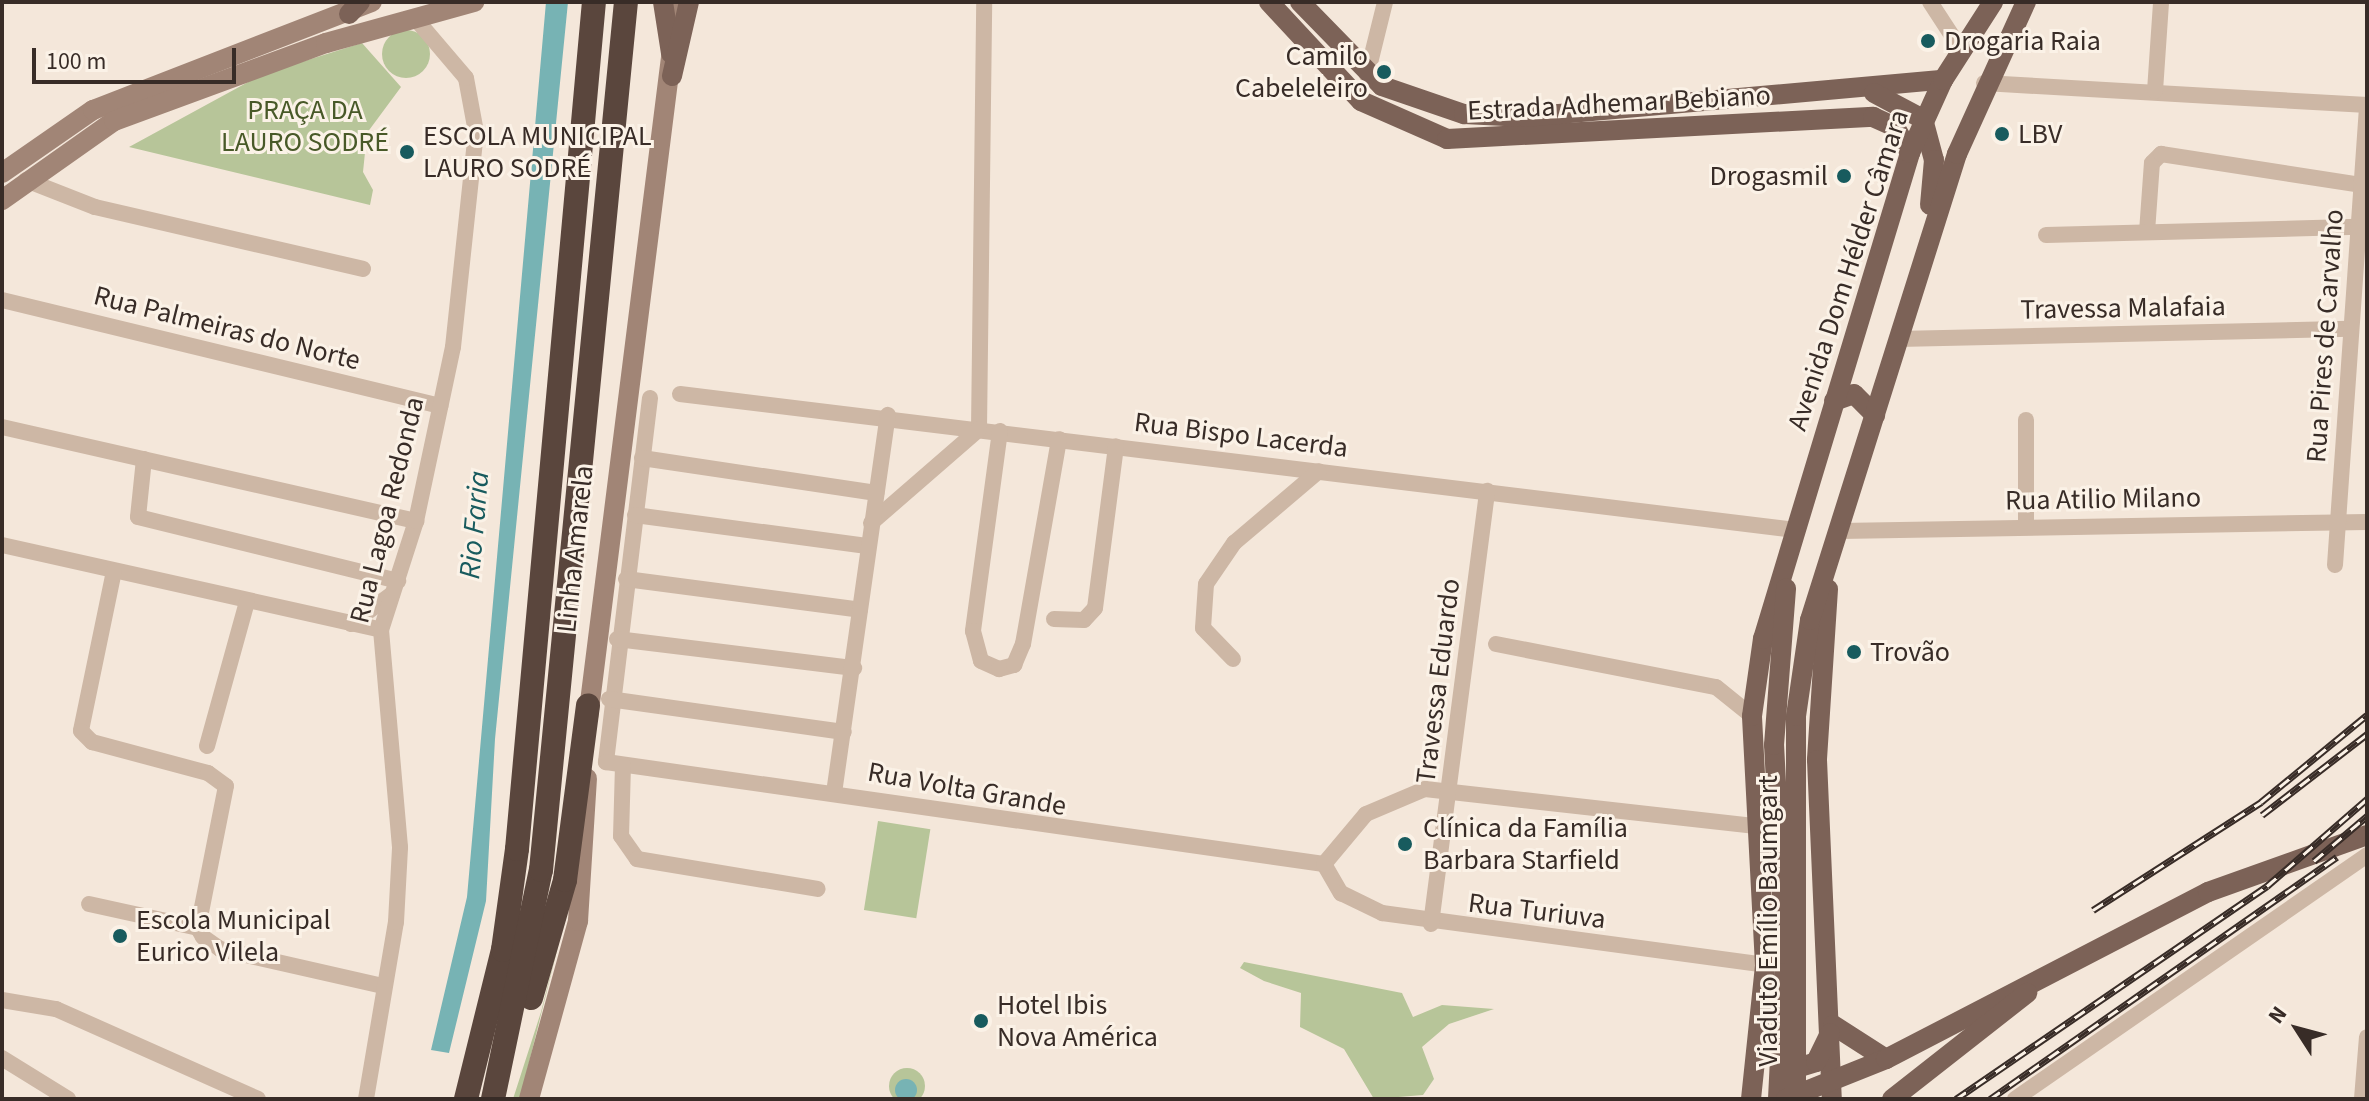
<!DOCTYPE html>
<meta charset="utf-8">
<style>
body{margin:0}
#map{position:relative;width:2369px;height:1101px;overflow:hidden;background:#f4e7da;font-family:"Source Sans 3",sans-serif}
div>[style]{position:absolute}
.green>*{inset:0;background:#b7c599;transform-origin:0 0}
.round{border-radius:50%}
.water>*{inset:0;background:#77b3b4}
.minor>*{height:16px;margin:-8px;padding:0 8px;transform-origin:8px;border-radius:8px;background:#cdb7a5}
.secondary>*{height:20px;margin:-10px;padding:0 10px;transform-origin:10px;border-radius:10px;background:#a18576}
.primary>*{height:20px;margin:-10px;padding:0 10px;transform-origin:10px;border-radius:10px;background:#7c6257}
.motorway>*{height:24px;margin:-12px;padding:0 12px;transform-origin:12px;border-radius:12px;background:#5a463d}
.rail>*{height:7px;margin-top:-3.5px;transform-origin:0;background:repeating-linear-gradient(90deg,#fbf2e7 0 12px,#382c27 0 24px);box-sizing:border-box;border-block:2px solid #382c27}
.dots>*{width:22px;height:22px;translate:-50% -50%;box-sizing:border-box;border:4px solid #fbf2e7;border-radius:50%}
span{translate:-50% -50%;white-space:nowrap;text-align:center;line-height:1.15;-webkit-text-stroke:6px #fbf2e7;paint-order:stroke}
.poi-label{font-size:28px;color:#382c27}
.left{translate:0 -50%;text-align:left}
.right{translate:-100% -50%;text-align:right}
.street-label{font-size:28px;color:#382c27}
.park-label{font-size:28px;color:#485928}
.water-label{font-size:30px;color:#185b5e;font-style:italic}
.frame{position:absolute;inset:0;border:4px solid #382c27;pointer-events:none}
.north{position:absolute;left:2257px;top:989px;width:80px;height:80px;-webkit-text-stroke:6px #fbf2e7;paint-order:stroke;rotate:306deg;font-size:22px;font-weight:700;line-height:32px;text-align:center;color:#382c27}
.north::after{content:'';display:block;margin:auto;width:28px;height:36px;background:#382c27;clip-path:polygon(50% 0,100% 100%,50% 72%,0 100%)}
.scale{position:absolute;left:32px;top:48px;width:204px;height:36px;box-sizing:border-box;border:4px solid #382c27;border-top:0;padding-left:10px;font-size:24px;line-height:28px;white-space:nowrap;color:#382c27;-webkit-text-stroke:6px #fbf2e7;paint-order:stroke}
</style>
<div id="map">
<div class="green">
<i class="round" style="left:382px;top:30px;width:48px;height:48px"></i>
<i style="clip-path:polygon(362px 43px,401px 87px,367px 133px,363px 172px,373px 190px,370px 205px,129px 147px,263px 74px)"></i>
<i style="left:878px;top:821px;width:53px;height:90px;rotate:9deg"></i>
<i style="clip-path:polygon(571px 894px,520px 1099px,513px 1099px,541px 1012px)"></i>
<i style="clip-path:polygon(1244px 962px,1402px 993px,1413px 1017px,1442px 1005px,1494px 1009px,1449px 1024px,1422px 1047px,1434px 1079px,1423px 1095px,1374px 1099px,1344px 1049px,1300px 1027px,1301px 993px,1264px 981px,1240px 968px)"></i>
<i class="round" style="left:889px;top:1068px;width:36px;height:36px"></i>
</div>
<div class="water">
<i style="clip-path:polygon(546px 2px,568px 2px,495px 739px,486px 901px,449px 1053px,431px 1050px,467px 897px)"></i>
<i class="round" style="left:895px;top:1079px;width:22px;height:22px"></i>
</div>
<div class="minor">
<i style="left:1930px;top:2px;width:59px;rotate:56.9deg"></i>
<i style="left:1367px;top:75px;width:75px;rotate:-76.1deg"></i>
<i style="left:1984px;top:83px;width:384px;rotate:3.3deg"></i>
<i style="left:2155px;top:91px;width:89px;rotate:-86.1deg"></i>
<i style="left:26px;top:180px;width:74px;rotate:21.4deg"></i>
<i style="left:95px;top:207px;width:275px;rotate:13deg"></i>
<i style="left:2147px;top:232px;width:69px;rotate:-85.9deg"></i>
<i style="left:2152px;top:163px;width:13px;rotate:-45deg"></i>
<i style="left:2161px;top:154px;width:202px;rotate:8.8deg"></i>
<i style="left:2046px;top:235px;width:312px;rotate:-1.5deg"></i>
<i style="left:2px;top:300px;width:451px;rotate:13.6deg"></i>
<i style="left:1898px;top:339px;width:452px;rotate:-1.3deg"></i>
<i style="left:680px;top:394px;width:1124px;rotate:6.95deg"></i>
<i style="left:650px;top:398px;width:367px;rotate:96.9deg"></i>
<i style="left:606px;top:762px;width:725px;rotate:8.09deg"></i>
<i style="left:2px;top:427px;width:425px;rotate:12.8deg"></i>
<i style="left:979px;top:429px;width:427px;rotate:-89.3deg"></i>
<i style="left:1000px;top:431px;width:202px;rotate:97.7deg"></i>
<i style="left:973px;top:631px;width:31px;rotate:75deg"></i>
<i style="left:981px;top:661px;width:20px;rotate:24deg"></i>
<i style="left:999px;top:669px;width:16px;rotate:-15deg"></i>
<i style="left:1014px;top:665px;width:23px;rotate:-67deg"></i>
<i style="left:1023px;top:644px;width:208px;rotate:-80deg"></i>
<i style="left:642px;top:458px;width:237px;rotate:8.5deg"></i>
<i style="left:144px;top:459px;width:58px;rotate:95.9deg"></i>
<i style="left:138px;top:517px;width:268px;rotate:13.8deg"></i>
<i style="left:635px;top:515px;width:234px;rotate:7.6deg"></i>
<i style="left:871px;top:523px;width:143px;rotate:-41deg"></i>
<i style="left:2026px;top:527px;width:107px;rotate:-90deg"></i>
<i style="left:1840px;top:531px;width:527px;rotate:-0.98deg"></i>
<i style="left:2px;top:545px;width:388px;rotate:12.6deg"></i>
<i style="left:2335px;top:565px;width:454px;rotate:-86deg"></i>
<i style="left:114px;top:571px;width:163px;rotate:101.7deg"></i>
<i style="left:81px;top:731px;width:16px;rotate:45deg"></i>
<i style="left:92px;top:742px;width:120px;rotate:15deg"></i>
<i style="left:208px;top:773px;width:22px;rotate:36deg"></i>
<i style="left:226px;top:786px;width:145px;rotate:101.2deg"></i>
<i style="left:198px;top:928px;width:10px;rotate:61deg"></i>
<i style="left:203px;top:937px;width:21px;rotate:35deg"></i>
<i style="left:220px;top:949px;width:167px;rotate:12.8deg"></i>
<i style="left:626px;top:579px;width:236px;rotate:7.5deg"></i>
<i style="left:1054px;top:619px;width:30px;rotate:2deg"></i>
<i style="left:1084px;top:620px;width:16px;rotate:-47deg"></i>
<i style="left:1095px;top:608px;width:163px;rotate:-82.6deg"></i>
<i style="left:351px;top:624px;width:51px;rotate:-36.2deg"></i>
<i style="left:617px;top:639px;width:239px;rotate:7deg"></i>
<i style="left:1496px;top:644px;width:224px;rotate:11.1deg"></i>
<i style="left:1716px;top:687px;width:46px;rotate:38.9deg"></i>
<i style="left:1233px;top:659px;width:43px;rotate:-134.1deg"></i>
<i style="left:1203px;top:628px;width:44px;rotate:-86.1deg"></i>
<i style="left:1206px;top:584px;width:50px;rotate:-55.7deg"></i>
<i style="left:1234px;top:543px;width:111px;rotate:-40.3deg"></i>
<i style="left:609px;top:699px;width:237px;rotate:8deg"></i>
<i style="left:207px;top:746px;width:149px;rotate:-74.5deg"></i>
<i style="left:623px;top:765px;width:71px;rotate:91.6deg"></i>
<i style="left:621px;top:836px;width:28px;rotate:55deg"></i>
<i style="left:637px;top:859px;width:183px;rotate:9.4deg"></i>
<i style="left:834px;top:793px;width:382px;rotate:-81.9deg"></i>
<i style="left:1324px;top:864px;width:34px;rotate:60deg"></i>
<i style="left:1341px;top:893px;width:46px;rotate:26deg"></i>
<i style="left:1382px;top:913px;width:387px;rotate:7.7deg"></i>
<i style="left:1324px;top:864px;width:65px;rotate:-50deg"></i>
<i style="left:1366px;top:814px;width:64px;rotate:-23deg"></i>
<i style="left:1425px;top:789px;width:333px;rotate:6.4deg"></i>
<i style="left:89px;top:904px;width:112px;rotate:12.4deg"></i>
<i style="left:1431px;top:924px;width:437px;rotate:-82.6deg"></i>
<i style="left:2px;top:1000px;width:55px;rotate:9.5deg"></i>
<i style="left:56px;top:1009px;width:221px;rotate:24deg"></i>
<i style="left:2px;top:1058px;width:78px;rotate:31.8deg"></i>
<i style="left:366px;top:1099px;width:180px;rotate:-80.4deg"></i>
<i style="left:396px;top:922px;width:75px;rotate:-86.9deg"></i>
<i style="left:400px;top:847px;width:218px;rotate:-95deg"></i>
<i style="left:381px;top:630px;width:114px;rotate:-72.2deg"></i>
<i style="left:416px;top:521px;width:178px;rotate:-78deg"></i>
<i style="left:453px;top:347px;width:216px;rotate:-83.9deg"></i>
<i style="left:476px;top:132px;width:55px;rotate:-100.5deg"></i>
<i style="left:466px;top:78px;width:79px;rotate:-130.4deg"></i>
<i style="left:2015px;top:1099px;width:428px;rotate:-34.7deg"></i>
<i style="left:2362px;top:1099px;width:62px;rotate:-85.4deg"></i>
</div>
<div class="secondary">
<i style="left:2px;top:173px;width:111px;rotate:-34.7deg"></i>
<i style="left:93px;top:110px;width:299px;rotate:-21.2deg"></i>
<i style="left:2px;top:200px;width:137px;rotate:-35.2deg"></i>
<i style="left:114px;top:121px;width:226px;rotate:-20.2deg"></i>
<i style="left:326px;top:43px;width:154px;rotate:-15.5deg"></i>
<i style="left:588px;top:718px;width:722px;rotate:-82.84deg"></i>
<i style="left:529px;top:1099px;width:185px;rotate:-74.6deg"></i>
<i style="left:578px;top:921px;width:143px;rotate:-86.4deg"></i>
</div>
<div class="primary">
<i style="left:663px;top:2px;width:52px;rotate:81.1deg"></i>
<i style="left:1269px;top:2px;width:135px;rotate:47.1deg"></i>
<i style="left:1361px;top:101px;width:94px;rotate:23.8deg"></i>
<i style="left:1447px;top:139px;width:427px;rotate:-3deg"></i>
<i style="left:1873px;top:117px;width:24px;rotate:24deg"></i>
<i style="left:1895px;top:127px;width:30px;rotate:60deg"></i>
<i style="left:1300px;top:2px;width:117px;rotate:45.7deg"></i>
<i style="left:1382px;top:86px;width:87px;rotate:18.9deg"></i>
<i style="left:1464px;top:114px;width:61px;rotate:2.8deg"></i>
<i style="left:1525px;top:117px;width:420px;rotate:-5.1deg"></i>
<i style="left:349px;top:14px;width:16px;rotate:-47deg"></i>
<i style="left:672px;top:76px;width:76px;rotate:-77.1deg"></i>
<i style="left:1874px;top:93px;width:55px;rotate:28deg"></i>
<i style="left:1923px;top:119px;width:42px;rotate:75deg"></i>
<i style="left:1934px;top:160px;width:45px;rotate:95.1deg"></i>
<i style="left:1834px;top:401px;width:21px;rotate:-19deg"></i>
<i style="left:1854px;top:394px;width:30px;rotate:45deg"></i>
<i style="left:1828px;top:589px;width:171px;rotate:93.7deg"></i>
<i style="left:1817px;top:760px;width:339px;rotate:87.5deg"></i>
<i style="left:1833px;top:1025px;width:63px;rotate:32.7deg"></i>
<i style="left:1787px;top:1071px;width:30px;rotate:-17deg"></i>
<i style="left:1816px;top:1062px;width:32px;rotate:-64deg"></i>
<i style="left:1751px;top:1099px;width:135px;rotate:-84deg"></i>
<i style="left:1765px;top:965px;width:249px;rotate:-93deg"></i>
<i style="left:1752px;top:716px;width:78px;rotate:-81.9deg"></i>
<i style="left:1763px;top:639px;width:508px;rotate:-73.17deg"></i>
<i style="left:1910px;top:153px;width:80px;rotate:-65.7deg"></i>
<i style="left:1943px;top:80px;width:93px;rotate:-57.3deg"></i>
<i style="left:1778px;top:1099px;width:145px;rotate:-87.2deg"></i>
<i style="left:1785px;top:954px;width:209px;rotate:-93deg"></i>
<i style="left:1774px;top:745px;width:157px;rotate:-85.6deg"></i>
<i style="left:1786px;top:1099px;width:108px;rotate:-21.8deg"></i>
<i style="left:1886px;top:1059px;width:363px;rotate:-27.4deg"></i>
<i style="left:2208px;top:892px;width:169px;rotate:-19.7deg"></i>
<i style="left:1796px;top:1099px;width:383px;rotate:-90deg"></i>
<i style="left:1796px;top:716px;width:97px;rotate:-81.7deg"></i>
<i style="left:1810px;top:620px;width:489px;rotate:-72.5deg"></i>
<i style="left:1957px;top:154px;width:167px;rotate:-65.6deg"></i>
<i style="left:1892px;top:1099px;width:172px;rotate:-38.1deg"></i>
</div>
<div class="motorway">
<i style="left:531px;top:998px;width:123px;rotate:-73.9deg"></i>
<i style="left:565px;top:880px;width:176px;rotate:-82.5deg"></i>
<i style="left:466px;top:1099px;width:154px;rotate:-76.1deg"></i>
<i style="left:503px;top:950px;width:102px;rotate:-82.1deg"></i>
<i style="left:517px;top:849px;width:850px;rotate:-84.81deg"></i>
<i style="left:493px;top:1099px;width:234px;rotate:-78.2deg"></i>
<i style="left:541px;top:870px;width:872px;rotate:-84.41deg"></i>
</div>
<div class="rail">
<i style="left:2262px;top:815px;width:133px;rotate:-37.6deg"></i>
<i style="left:2314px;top:861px;width:70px;rotate:-40.3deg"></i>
<i style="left:2093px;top:910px;width:200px;rotate:-32.7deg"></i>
<i style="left:2261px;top:802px;width:137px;rotate:-39.4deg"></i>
<i style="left:1956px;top:1099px;width:377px;rotate:-34.4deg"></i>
<i style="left:2267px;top:886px;width:133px;rotate:-41deg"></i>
<i style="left:1990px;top:1099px;width:423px;rotate:-34.9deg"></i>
</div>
<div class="dots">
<i style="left:1928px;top:41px;background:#185b5e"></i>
<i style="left:1384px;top:72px;background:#185b5e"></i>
<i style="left:2002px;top:134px;background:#185b5e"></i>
<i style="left:407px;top:152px;background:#185b5e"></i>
<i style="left:1844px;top:176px;background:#185b5e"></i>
<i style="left:1854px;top:652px;background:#185b5e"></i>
<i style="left:1405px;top:844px;background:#185b5e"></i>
<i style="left:120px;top:936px;background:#185b5e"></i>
<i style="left:981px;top:1021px;background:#185b5e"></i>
</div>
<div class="poi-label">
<span class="left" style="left:1944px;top:41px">Drogaria Raia</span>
<span class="right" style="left:1368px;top:72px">Camilo<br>Cabeleleiro</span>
<span class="left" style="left:2018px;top:134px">LBV</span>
<span class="left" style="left:423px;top:152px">ESCOLA MUNICIPAL<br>LAURO SODRÉ</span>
<span class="right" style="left:1828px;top:176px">Drogasmil</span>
<span class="left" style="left:1870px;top:652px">Trovão</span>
<span class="left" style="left:1423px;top:844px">Clínica da Família<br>Barbara Starfield</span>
<span class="left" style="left:136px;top:936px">Escola Municipal<br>Eurico Vilela</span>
<span class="left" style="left:997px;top:1021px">Hotel Ibis<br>Nova América</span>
</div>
<div class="street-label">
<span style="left:1619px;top:103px;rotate:-3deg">Estrada Adhemar Bebiano</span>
<span style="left:1848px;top:270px;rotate:-72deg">Avenida Dom Hélder Câmara</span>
<span style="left:2123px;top:308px;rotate:-1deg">Travessa Malafaia</span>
<span style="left:227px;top:328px;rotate:14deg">Rua Palmeiras do Norte</span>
<span style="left:2325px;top:336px;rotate:-86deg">Rua Pires de Carvalho</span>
<span style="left:1241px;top:435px;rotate:7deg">Rua Bispo Lacerda</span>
<span style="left:2103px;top:499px;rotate:-1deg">Rua Atilio Milano</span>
<span style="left:387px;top:510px;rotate:-76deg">Rua Lagoa Redonda</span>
<span style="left:575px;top:549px;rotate:-84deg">Linha Amarela</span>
<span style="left:1438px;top:681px;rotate:-83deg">Travessa Eduardo</span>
<span style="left:967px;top:789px;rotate:10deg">Rua Volta Grande</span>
<span style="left:1537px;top:911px;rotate:7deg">Rua Turiuva</span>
<span style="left:1768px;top:921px;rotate:-90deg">Viaduto Emílio Baumgart</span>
</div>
<div class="park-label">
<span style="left:305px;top:126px">PRAÇA DA<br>LAURO SODRÉ</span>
</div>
<div class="water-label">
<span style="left:475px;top:525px;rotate:-85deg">Rio Faria</span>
</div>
<div class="frame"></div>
<div class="north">N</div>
<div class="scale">100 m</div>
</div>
